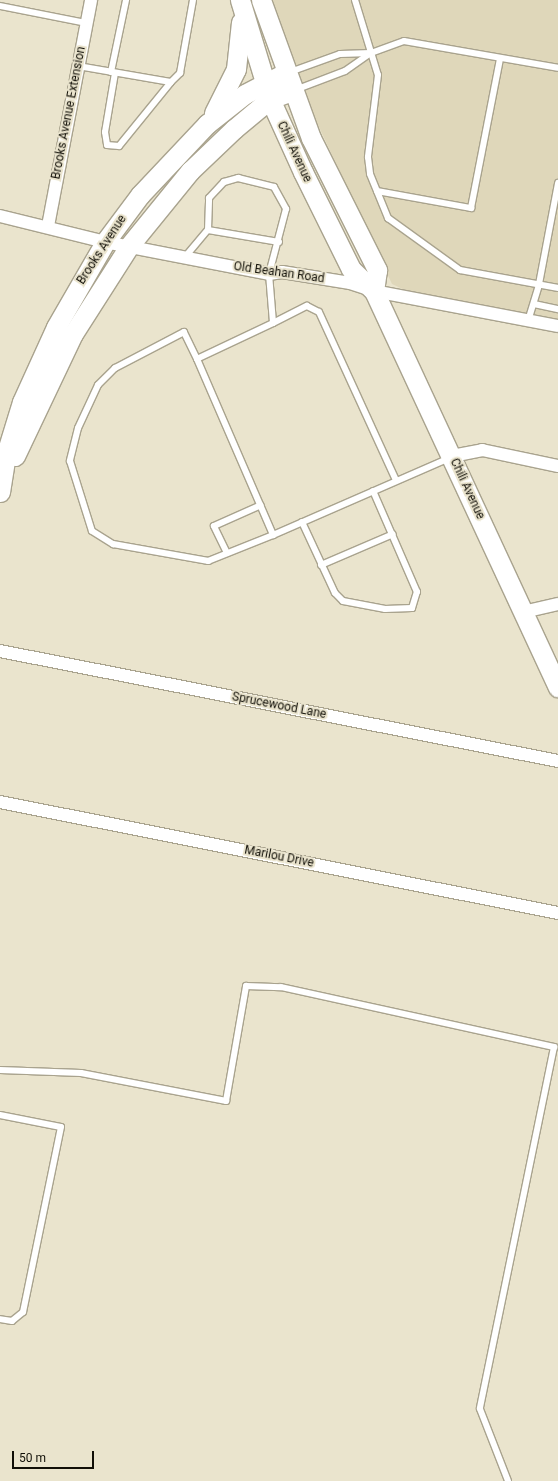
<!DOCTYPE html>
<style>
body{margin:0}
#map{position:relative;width:558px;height:1481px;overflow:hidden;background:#eae4cd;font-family:Roboto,sans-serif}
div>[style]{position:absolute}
.built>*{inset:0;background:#dfd7ba}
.roads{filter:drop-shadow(1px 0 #a9a38e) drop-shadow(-1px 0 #a9a38e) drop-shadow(0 1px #a9a38e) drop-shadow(0 -1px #a9a38e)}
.service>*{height:6px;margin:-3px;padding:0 3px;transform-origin:3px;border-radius:3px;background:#fff}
.minor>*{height:12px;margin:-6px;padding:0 6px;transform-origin:6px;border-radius:6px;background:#fff}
.primary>*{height:19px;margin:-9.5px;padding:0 9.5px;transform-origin:9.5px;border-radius:9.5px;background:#fff}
span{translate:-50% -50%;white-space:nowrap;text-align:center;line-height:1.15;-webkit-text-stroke:4px #eae4cd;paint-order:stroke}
.street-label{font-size:12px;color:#110f07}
.scale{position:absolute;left:12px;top:1451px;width:82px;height:18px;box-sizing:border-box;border:2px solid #110f07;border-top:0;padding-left:5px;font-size:12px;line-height:14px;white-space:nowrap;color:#110f07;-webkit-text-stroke:3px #eae4cd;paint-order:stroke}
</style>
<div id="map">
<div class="built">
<i style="clip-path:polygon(272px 0,558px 0,558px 321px,407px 291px,392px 284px,313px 114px)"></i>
</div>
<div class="roads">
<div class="service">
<i style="left:355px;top:0;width:78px;rotate:73deg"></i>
<i style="left:378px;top:75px;width:83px;rotate:97deg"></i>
<i style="left:368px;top:157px;width:17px;rotate:83deg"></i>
<i style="left:370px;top:174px;width:48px;rotate:67.8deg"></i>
<i style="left:388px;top:218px;width:89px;rotate:35.8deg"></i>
<i style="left:460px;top:270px;width:100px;rotate:10.4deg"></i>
<i style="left:0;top:6px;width:88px;rotate:11.2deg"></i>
<i style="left:78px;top:66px;width:94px;rotate:9.8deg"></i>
<i style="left:171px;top:82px;width:13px;rotate:-45deg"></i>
<i style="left:180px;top:73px;width:74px;rotate:-79.9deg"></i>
<i style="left:111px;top:72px;width:74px;rotate:-78.2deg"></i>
<i style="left:290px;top:72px;width:53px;rotate:-19.8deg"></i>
<i style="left:340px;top:54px;width:31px;rotate:-2deg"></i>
<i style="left:115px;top:73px;width:60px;rotate:99.6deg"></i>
<i style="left:105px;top:132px;width:13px;rotate:81deg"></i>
<i style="left:107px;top:145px;width:12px;rotate:5deg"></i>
<i style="left:119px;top:146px;width:82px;rotate:-50.9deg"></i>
<i style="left:295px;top:90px;width:53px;rotate:-20.8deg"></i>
<i style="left:345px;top:71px;width:32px;rotate:-35deg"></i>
<i style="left:371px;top:53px;width:35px;rotate:-20deg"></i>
<i style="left:404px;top:41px;width:156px;rotate:9.9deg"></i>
<i style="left:377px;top:191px;width:96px;rotate:10.3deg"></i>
<i style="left:471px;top:208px;width:152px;rotate:-79deg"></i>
<i style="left:208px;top:230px;width:72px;rotate:9.6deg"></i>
<i style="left:185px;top:257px;width:35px;rotate:-50deg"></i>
<i style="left:208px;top:230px;width:32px;rotate:-88deg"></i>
<i style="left:209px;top:198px;width:22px;rotate:-47deg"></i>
<i style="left:224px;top:182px;width:15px;rotate:-16deg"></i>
<i style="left:238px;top:178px;width:37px;rotate:14deg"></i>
<i style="left:274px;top:187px;width:25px;rotate:61deg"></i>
<i style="left:286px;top:209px;width:67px;rotate:104.7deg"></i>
<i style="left:269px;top:274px;width:49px;rotate:85.3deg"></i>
<i style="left:273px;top:323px;width:84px;rotate:154.7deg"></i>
<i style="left:197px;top:359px;width:192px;rotate:66.6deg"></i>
<i style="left:273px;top:535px;width:192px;rotate:-23.6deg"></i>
<i style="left:534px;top:304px;width:25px;rotate:12deg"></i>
<i style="left:528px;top:321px;width:39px;rotate:-73deg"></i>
<i style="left:539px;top:284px;width:103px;rotate:-79.3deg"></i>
<i style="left:273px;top:323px;width:38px;rotate:-27deg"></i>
<i style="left:307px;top:306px;width:13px;rotate:27deg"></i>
<i style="left:319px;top:312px;width:185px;rotate:65.4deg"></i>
<i style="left:197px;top:359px;width:30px;rotate:-116deg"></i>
<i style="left:184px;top:332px;width:78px;rotate:152.4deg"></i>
<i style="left:115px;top:368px;width:24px;rotate:135deg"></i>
<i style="left:98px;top:385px;width:47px;rotate:114.9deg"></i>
<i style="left:78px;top:428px;width:34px;rotate:104deg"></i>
<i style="left:70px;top:461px;width:73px;rotate:72.6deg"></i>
<i style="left:92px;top:531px;width:25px;rotate:32deg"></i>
<i style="left:113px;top:544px;width:97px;rotate:10.1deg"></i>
<i style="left:208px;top:561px;width:70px;rotate:-21.8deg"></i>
<i style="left:302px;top:522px;width:78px;rotate:65.1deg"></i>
<i style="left:335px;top:593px;width:11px;rotate:45deg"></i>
<i style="left:343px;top:601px;width:43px;rotate:10.8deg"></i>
<i style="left:385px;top:609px;width:27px;rotate:-2deg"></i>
<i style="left:412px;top:608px;width:17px;rotate:-73deg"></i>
<i style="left:417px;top:592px;width:110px;rotate:-113.5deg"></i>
<i style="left:227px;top:553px;width:30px;rotate:-116deg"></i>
<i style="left:214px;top:526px;width:51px;rotate:-24.1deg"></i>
<i style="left:321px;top:565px;width:78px;rotate:-23.3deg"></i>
<i style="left:0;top:1070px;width:81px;rotate:2.1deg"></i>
<i style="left:81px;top:1073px;width:148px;rotate:10.9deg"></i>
<i style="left:226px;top:1101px;width:117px;rotate:-80.1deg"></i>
<i style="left:246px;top:986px;width:35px;rotate:2deg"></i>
<i style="left:281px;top:987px;width:280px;rotate:12.4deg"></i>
<i style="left:554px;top:1047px;width:369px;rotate:101.6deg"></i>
<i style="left:480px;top:1409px;width:77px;rotate:68.7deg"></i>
<i style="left:0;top:1115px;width:62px;rotate:11.1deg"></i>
<i style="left:61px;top:1127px;width:189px;rotate:101.6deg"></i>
<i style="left:23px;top:1312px;width:14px;rotate:141deg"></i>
<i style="left:12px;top:1321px;width:12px;rotate:-171deg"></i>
</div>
<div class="minor">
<i style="left:0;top:216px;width:108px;rotate:13.9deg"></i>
<i style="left:105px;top:242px;width:167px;rotate:11deg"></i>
<i style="left:269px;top:274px;width:13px;rotate:-9deg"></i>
<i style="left:282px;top:272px;width:69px;rotate:9.2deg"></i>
<i style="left:350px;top:283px;width:25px;rotate:18deg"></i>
<i style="left:374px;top:291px;width:187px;rotate:10.8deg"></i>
<i style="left:48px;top:226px;width:230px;rotate:-79.2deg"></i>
<i style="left:452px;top:456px;width:31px;rotate:-11deg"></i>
<i style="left:482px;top:450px;width:78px;rotate:11.9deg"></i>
<i style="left:523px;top:612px;width:36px;rotate:-13deg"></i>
<i style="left:0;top:651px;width:569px;rotate:11.15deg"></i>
<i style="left:0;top:802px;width:569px;rotate:11.25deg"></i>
</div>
<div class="primary">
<i style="left:240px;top:0;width:103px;rotate:73.1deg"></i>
<i style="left:270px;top:99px;width:80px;rotate:65.7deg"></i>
<i style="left:303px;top:172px;width:108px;rotate:63.7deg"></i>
<i style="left:351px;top:269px;width:32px;rotate:44deg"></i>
<i style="left:374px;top:291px;width:437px;rotate:65.1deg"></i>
<i style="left:261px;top:0;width:147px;rotate:70.1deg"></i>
<i style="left:311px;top:138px;width:148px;rotate:63.4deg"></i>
<i style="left:377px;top:270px;width:21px;rotate:98deg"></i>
<i style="left:214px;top:113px;width:49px;rotate:-63.4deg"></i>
<i style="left:236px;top:69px;width:47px;rotate:-83.9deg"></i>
<i style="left:15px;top:456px;width:135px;rotate:-64.6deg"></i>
<i style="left:73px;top:334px;width:104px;rotate:-57.5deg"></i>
<i style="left:129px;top:246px;width:97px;rotate:-50.9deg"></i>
<i style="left:190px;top:171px;width:61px;rotate:-43.7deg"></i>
<i style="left:234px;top:129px;width:47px;rotate:-39.8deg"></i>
<i style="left:270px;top:99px;width:23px;rotate:-20deg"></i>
<i style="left:0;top:492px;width:38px;rotate:-81deg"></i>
<i style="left:6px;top:454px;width:54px;rotate:-72.9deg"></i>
<i style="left:22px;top:402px;width:82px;rotate:-65.6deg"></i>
<i style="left:56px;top:327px;width:98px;rotate:-60deg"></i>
<i style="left:105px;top:242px;width:59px;rotate:-53.3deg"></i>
<i style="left:140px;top:195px;width:98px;rotate:-46.7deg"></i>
<i style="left:207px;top:124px;width:48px;rotate:-38.3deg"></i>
<i style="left:245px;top:94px;width:45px;rotate:-27.7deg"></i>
</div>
</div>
<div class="street-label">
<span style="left:69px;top:113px;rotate:-79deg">Brooks Avenue Extension</span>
<span style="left:294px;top:152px;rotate:65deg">Chili Avenue</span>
<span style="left:102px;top:250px;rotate:-57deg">Brooks Avenue</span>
<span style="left:279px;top:273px;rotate:8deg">Old Beahan Road</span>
<span style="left:467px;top:489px;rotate:65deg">Chili Avenue</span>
<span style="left:279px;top:706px;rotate:11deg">Sprucewood Lane</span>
<span style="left:279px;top:857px;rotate:11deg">Marilou Drive</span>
</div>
<div class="scale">50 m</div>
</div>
